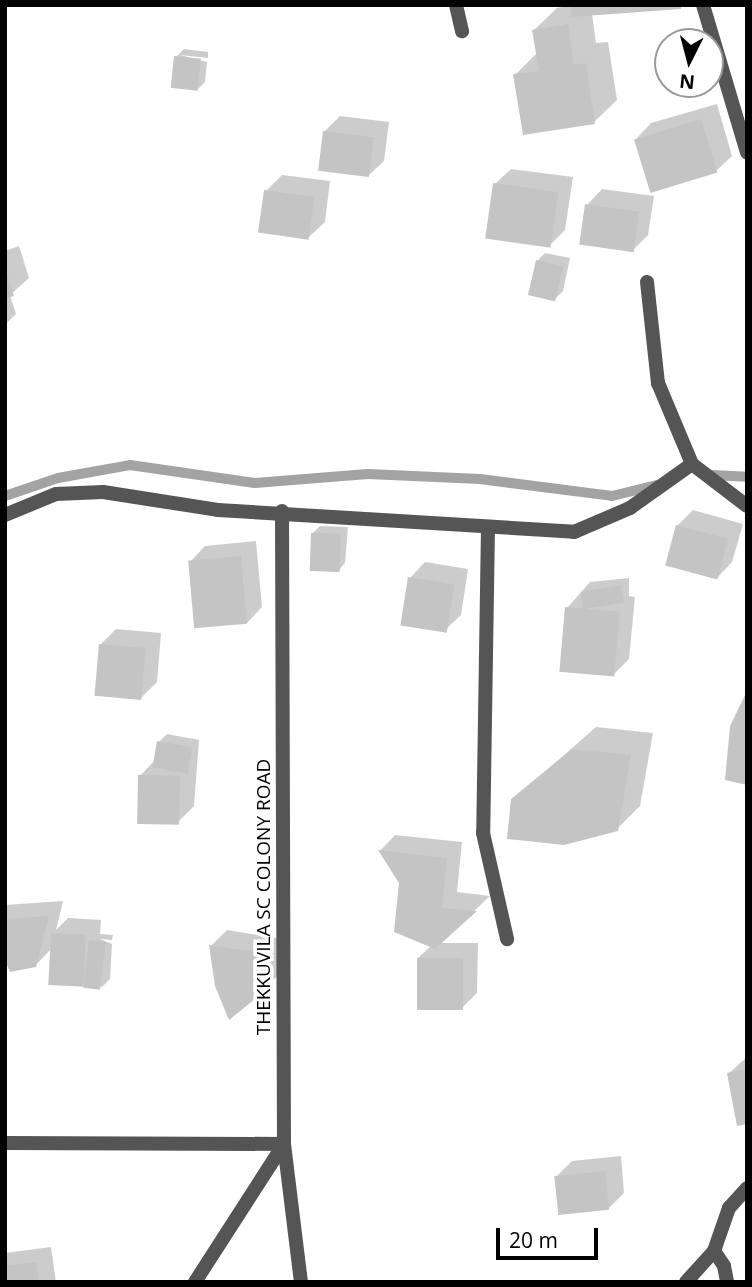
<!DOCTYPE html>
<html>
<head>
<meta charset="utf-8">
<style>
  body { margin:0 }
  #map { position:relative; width:752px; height:1287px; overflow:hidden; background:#fff; font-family:"Open Sans",sans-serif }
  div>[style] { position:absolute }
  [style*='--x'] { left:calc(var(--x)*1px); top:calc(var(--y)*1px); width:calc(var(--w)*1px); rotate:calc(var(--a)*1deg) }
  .shadow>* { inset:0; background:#0003 }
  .stream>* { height:10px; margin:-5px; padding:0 5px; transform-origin:5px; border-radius:5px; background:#a3a3a3 }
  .building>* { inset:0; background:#c4c4c4; transform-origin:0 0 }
  .street>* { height:14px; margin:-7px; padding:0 7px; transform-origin:7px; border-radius:7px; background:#555 }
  span { translate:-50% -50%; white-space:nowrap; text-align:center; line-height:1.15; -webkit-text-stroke:7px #fff; paint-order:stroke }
  .street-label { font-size:19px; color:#000 }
  .frame { position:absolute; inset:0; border:7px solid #000; pointer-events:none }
  .north { position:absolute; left:654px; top:28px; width:70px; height:70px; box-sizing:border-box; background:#fff; border:2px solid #999; border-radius:50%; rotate:186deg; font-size:19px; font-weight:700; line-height:28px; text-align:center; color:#000 }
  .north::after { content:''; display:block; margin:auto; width:24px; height:32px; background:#000; clip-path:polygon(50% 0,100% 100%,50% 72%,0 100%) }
  .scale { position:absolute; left:496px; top:1228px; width:102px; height:32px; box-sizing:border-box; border:4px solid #000; border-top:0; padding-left:9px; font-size:21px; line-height:24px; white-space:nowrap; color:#000; -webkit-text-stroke:5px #fff; paint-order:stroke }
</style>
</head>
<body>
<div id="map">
  <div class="shadow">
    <i style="clip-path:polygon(572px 5px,682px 5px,592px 14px,596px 43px,608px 42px,617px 100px,594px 122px,515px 75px,538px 52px,534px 30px,557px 8px)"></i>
    <i style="clip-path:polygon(184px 49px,208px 52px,208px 58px,180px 55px,207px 62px,205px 82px,197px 90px,176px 57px)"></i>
    <i style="clip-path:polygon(717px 104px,732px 156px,716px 171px,636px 139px,651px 123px)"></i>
    <i style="clip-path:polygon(340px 116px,389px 122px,384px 161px,368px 176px,324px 132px)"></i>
    <i style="clip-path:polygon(511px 169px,573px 177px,565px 230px,550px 245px,495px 184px)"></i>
    <i style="clip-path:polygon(282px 175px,330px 181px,325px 222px,309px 237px,266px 191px)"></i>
    <i style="clip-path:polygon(602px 189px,654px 196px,648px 235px,632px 251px,587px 205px)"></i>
    <i style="clip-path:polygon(19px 246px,29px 278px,10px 295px,16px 314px,5px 325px,5px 251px)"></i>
    <i style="clip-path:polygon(545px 253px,570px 258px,563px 291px,555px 299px,537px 261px)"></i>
    <i style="clip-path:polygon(693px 510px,743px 524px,732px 562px,717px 578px,677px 526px)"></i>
    <i style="clip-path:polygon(320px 526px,348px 527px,345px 563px,338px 571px,312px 534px)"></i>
    <i style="clip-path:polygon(256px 541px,262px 607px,247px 623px,190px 562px,205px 546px)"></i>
    <i style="clip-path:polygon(425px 562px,468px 569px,461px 615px,445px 630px,410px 578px)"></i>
    <i style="clip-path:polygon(629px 578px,629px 596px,635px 597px,629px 659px,613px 675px,567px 608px,590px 582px)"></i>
    <i style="clip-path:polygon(116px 629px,161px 633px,157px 682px,141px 698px,100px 645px)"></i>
    <i style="clip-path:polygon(596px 727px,653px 733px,640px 806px,617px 829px,513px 800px)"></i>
    <i style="clip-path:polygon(167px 734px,199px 740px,194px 806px,178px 822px,140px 776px,155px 760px,159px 742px)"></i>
    <i style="clip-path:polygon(395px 835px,462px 842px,457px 892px,490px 896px,440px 943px,478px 943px,477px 993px,461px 1009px,418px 958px,431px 946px,401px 882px,380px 851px)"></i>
    <i style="clip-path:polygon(63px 901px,56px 930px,68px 918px,101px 920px,100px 934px,113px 935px,112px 940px,100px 939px,112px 944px,110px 979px,102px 987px,88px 979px,82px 986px,51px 949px,35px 966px,5px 956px,5px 905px)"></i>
    <i style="clip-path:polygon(227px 930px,283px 939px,280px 974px,263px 990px,211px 946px)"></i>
    <i style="clip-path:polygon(747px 1057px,747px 1122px,729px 1073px)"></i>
    <i style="clip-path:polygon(621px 1156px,624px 1193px,608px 1209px,556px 1177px,572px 1161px)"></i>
    <i style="clip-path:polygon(51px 1247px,56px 1282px,5px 1282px,5px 1253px)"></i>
  </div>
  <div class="stream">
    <i style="--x:712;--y:475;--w:35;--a:3"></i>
    <i style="--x:5;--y:496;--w:56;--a:-18.8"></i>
    <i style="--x:58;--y:478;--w:73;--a:-10.2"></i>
    <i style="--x:130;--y:465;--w:126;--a:8.2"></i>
    <i style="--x:255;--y:483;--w:113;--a:-4.6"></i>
    <i style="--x:368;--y:474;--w:112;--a:2.6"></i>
    <i style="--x:480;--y:479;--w:133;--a:7.3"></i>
    <i style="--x:612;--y:496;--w:46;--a:-13.7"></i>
  </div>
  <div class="building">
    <i style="clip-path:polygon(570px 5px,681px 5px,681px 9px,571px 17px)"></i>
    <i style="clip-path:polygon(568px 24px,574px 65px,586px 63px,595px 124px,523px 135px,513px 74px,539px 71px,532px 30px)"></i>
    <i style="left:174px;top:56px;width:27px;height:32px;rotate:6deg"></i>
    <i style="left:701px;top:119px;width:56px;height:70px;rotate:73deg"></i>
    <i style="left:323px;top:131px;width:51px;height:40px;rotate:7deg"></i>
    <i style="left:493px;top:183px;width:66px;height:56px;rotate:8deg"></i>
    <i style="left:264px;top:190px;width:51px;height:43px;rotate:8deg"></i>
    <i style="left:585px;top:204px;width:55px;height:41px;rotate:8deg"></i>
    <i style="left:536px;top:260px;width:28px;height:36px;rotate:13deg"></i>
    <i style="clip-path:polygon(5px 269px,14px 296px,5px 299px)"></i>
    <i style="left:676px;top:525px;width:54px;height:42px;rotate:15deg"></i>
    <i style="left:311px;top:533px;width:30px;height:38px;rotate:2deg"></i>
    <i style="left:241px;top:556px;width:68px;height:53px;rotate:85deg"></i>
    <i style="left:408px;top:577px;width:47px;height:49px;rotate:9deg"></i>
    <i style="left:621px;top:585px;width:18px;height:41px;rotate:81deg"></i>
    <i style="left:565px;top:607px;width:55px;height:65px;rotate:5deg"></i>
    <i style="left:99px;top:644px;width:47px;height:52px;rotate:5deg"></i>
    <i style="clip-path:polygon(747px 691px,747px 785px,725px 780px,730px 726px)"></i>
    <i style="left:157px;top:741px;width:36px;height:27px;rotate:10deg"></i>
    <i style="clip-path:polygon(572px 749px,631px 755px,618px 831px,564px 845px,507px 839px,511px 799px)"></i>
    <i style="left:138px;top:775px;width:42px;height:49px;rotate:1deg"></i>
    <i style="clip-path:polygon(378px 850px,447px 858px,442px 908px,477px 911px,435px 949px,394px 932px,399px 883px)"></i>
    <i style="clip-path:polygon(49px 916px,36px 967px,10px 972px,5px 960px,5px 919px)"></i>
    <i style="left:51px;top:933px;width:35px;height:52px;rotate:3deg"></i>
    <i style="left:89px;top:940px;width:17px;height:48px;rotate:7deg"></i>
    <i style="clip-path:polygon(209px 945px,269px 954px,265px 991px,229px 1020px,215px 986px)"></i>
    <i style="left:417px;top:958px;width:46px;height:52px"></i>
    <i style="clip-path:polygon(747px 1069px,747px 1124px,737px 1126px,727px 1073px)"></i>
    <i style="left:605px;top:1171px;width:39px;height:51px;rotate:84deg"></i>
    <i style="clip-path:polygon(36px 1262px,39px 1282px,5px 1282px,5px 1266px)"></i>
  </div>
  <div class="street">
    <i style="--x:456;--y:5;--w:27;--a:77"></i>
    <i style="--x:703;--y:5;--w:154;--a:73.4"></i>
    <i style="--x:647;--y:282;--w:102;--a:83.8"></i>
    <i style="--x:658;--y:383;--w:88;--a:67.2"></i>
    <i style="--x:282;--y:511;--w:633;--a:89.82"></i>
    <i style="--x:284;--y:1144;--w:139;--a:83"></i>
    <i style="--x:5;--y:515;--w:55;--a:-22.4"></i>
    <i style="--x:56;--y:494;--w:47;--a:-2.4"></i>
    <i style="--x:103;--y:492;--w:116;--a:8.9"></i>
    <i style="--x:218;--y:510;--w:357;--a:3.5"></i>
    <i style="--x:574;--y:532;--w:61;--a:-23.2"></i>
    <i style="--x:630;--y:508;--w:76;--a:-35.4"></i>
    <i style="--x:692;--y:464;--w:69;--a:37.4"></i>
    <i style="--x:488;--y:527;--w:306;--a:90.9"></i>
    <i style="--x:483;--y:833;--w:109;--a:77.2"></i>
    <i style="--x:5;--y:1143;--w:279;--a:0.2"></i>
    <i style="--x:714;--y:1251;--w:18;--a:56"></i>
    <i style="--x:724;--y:1266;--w:16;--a:79"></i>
    <i style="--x:195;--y:1282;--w:164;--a:-57.2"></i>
    <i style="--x:686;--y:1282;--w:42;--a:-47.9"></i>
    <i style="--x:714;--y:1251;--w:46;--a:-70.8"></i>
    <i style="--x:729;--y:1208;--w:27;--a:-48"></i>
  </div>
  <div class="street-label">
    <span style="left:264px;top:897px;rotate:-90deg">THEKKUVILA SC COLONY ROAD</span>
  </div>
  <div class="frame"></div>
  <div class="north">N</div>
  <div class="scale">20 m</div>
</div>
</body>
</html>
